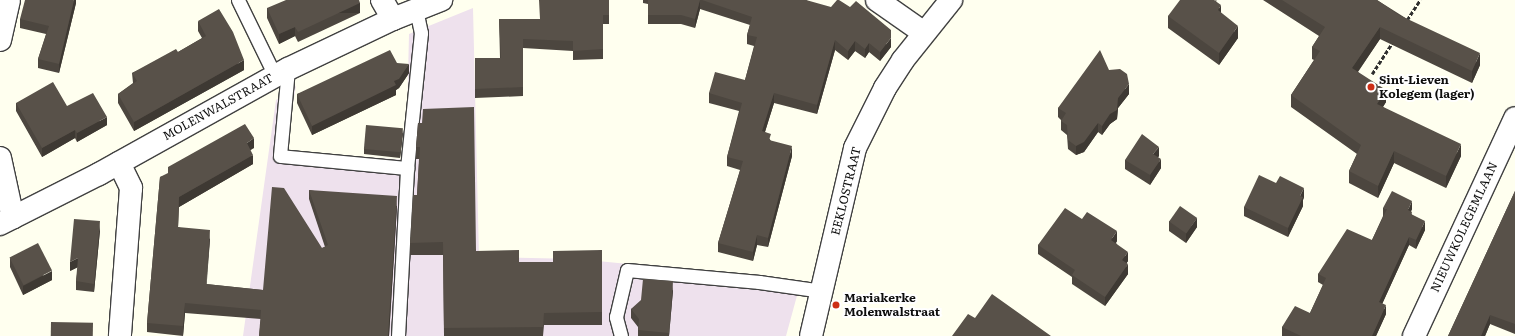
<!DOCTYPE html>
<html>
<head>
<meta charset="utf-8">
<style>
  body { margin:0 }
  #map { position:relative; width:1515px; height:336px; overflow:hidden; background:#ffffef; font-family:Literata,serif }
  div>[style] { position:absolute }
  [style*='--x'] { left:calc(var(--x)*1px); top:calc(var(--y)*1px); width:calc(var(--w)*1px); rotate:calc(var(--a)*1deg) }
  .industrial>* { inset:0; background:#eee1ed }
  .path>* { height:2.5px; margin-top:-1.25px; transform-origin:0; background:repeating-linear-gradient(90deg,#303030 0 4px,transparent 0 6px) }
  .roads { filter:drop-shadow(1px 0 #414141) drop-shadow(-1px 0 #414141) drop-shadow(0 1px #414141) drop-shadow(0 -1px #414141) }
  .service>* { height:13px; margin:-6.5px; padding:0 6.5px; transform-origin:6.5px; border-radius:6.5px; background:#fff }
  .minor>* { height:22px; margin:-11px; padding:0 11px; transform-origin:11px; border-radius:11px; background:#fff }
  .tertiary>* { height:22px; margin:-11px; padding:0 11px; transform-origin:11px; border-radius:11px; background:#fff }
  .wall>* { inset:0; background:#4c463f }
  .shaded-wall>* { inset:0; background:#3e3933; transform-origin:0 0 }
  .building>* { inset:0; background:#585149; transform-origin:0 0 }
  .dots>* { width:11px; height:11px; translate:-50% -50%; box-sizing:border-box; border:2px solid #fff; border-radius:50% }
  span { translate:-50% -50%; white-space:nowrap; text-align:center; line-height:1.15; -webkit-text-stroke:4px #fff; paint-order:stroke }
  .poi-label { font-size:12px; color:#0e0e0e; font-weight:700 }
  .left { translate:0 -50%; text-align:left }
  .street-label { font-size:12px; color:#0e0e0e }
</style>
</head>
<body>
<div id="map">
  <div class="industrial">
    <i style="clip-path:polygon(473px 8px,479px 257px,577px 259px,801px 281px,786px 336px,243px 336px,276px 100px,296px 86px,285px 151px,406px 160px,409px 34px)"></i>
  </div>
  <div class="path">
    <i style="--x:1407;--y:20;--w:24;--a:-57"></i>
    <i style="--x:1372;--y:74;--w:37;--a:-57"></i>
  </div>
  <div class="roads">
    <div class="service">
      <i style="--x:238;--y:0;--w:85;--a:64"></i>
      <i style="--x:288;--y:69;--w:87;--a:95.3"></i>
      <i style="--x:280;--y:156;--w:128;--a:5.4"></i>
      <i style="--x:407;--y:168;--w:136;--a:-84.1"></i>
      <i style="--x:421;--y:33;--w:24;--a:-102"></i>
      <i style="--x:398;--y:336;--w:168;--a:-86.9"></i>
      <i style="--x:621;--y:336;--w:20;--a:-105"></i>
      <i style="--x:616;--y:317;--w:48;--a:-76.8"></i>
      <i style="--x:627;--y:270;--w:133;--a:5.2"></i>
      <i style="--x:759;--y:282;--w:64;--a:8.1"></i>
    </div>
    <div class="minor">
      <i style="--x:382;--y:0;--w:22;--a:60"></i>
      <i style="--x:877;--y:0;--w:57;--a:35.1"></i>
      <i style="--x:0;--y:40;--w:41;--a:-77.3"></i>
      <i style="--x:0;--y:158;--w:61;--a:77.8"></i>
      <i style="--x:119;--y:163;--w:28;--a:64"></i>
      <i style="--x:131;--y:188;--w:148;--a:94.3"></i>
      <i style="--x:0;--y:224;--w:111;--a:-26.8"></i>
      <i style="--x:99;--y:174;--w:216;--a:-29.1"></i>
      <i style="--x:288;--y:69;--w:116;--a:-25.5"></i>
      <i style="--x:393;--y:19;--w:52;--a:-21.6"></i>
      <i style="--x:1414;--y:336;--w:240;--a:-65.1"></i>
    </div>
    <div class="tertiary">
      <i style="--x:811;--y:336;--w:193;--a:-76.8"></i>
      <i style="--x:855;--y:148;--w:67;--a:-63.4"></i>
      <i style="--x:885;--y:88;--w:33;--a:-57"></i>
      <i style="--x:903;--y:60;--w:77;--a:-51.3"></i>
    </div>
  </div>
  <div class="wall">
    <i style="clip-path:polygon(76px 0,76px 3px,59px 73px,38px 68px,38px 59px,46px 34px,20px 28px,20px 19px)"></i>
    <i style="clip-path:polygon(609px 0,609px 24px,603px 24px,603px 59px,573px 60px,573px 51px,523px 48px,523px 96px,475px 98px,475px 58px,500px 58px,499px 19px,540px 19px)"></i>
    <i style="clip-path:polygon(643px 0,806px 0,891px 47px,880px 61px,869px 52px,865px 58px,855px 51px,848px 60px,835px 50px,817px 114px,774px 103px,765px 132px,771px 141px,792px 156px,768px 247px,757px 245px,753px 261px,718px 252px,718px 243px,740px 170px,727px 166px,727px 157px,739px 111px,709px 103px,709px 93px,745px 80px,754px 46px,747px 44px,747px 35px,750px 25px,700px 9px,695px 28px,681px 24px,648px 24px,648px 4px,643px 3px)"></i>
    <i style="clip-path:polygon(1217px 0,1216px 1px,1221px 13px,1238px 38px,1219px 65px,1168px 28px,1168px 16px)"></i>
    <i style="clip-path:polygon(1263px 0,1377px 0,1480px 65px,1472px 83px,1380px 39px,1358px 72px,1386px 102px,1383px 107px,1461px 156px,1446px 188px,1394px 163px,1378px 198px,1349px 183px,1349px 171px,1357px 154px,1291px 107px,1291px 95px,1314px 60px,1312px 59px,1312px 47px,1319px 36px)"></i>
    <i style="clip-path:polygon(267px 8px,360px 13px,298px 42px,295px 36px,279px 44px,267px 18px)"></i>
    <i style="clip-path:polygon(198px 21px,244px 70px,134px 131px,118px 103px,118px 94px,133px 83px,132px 73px,178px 52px,202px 38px,198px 31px)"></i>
    <i style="clip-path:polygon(397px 63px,409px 73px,399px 88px,396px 90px,396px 95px,312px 135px,297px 103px,297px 94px)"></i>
    <i style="clip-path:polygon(1109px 70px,1129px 94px,1118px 108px,1117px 119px,1110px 124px,1102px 135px,1098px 132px,1084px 152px,1076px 155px,1068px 149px,1067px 135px,1061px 130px,1061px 120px,1058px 117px,1058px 108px)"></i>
    <i style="clip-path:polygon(16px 103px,67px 106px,107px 125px,77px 142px,75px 138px,42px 157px,16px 111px)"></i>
    <i style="clip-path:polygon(418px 123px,476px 251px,519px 262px,553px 262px,602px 250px,602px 325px,544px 325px,543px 336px,444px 336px,443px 255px,410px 255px,410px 243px,417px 195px,419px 159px,416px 159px,416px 147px)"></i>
    <i style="clip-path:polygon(403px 133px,400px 158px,364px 154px,364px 149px)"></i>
    <i style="clip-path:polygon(254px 148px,250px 150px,253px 164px,179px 207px,178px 227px,210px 239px,206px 284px,263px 290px,322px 248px,325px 247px,309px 199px,309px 190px,397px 206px,389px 336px,259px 336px,261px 319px,185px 313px,183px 336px,147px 332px,147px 323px,160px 177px)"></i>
    <i style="clip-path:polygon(1159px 156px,1158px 157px,1161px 168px,1150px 185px,1125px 169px,1125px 160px)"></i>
    <i style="clip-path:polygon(1515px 191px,1515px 334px,1490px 324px,1485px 336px,1448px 336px)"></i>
    <i style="clip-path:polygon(1304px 197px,1303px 200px,1303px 206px,1288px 237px,1244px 216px,1244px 207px)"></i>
    <i style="clip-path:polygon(1383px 208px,1412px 209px,1411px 211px,1412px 215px,1425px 230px,1416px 249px,1409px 245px,1382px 304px,1386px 314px,1376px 336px,1282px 336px,1282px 327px,1310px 313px,1323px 285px,1318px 282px,1318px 274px,1372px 240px,1383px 216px)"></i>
    <i style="clip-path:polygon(1082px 219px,1117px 241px,1116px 243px,1128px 261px,1126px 264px,1128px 274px,1105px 306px,1072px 284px,1072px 277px,1038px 254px,1038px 245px)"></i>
    <i style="clip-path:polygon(1169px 221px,1197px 227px,1186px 243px,1169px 231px)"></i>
    <i style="clip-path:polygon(100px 230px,94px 292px,76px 290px,76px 281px,78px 267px,70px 271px)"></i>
    <i style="clip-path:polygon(10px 258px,52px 280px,23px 295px,10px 267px)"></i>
    <i style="clip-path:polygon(673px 290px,669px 336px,638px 336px,638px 327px,631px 318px,631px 309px)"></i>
  </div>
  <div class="shaded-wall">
    <i style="clip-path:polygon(74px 0,76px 0,76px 3px,59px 73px,59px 64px)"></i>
    <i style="clip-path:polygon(700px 0,700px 9px,695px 28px,695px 19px)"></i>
    <i style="left:360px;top:3px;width:10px;height:68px;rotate:90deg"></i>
    <i style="clip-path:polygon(1221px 5px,1221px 17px,1218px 10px)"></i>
    <i style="clip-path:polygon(1238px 26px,1238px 38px,1219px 65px,1219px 53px)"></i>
    <i style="clip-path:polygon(295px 27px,295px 36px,279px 44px,279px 34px)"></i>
    <i style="clip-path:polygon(1380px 27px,1380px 39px,1352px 80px,1352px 68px)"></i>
    <i style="clip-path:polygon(891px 38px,891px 47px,880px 61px,880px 52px)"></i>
    <i style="clip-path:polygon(835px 40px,835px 50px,817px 114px,817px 105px)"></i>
    <i style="clip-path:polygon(855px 41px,855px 51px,848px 60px,848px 51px)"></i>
    <i style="clip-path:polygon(869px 43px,869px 52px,865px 58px,865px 49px)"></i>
    <i style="clip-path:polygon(1480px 53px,1480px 65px,1472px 83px,1472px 71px)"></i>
    <i style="clip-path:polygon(244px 60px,244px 70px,134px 131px,134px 122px)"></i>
    <i style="clip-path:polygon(409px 64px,409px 73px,399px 88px,396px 90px,396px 95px,312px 135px,312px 126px,394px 81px)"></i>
    <i style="clip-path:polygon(1129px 84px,1129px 94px,1118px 108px,1117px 119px,1110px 124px,1102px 135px,1102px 126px,1118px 98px)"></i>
    <i style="clip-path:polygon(1386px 90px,1386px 102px,1377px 116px,1377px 104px)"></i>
    <i style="clip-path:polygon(774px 93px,774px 103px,762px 141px,762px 131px)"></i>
    <i style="clip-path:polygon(107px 117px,107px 125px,77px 142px,77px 133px)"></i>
    <i style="clip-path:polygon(1098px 123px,1098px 132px,1084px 152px,1076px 155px,1076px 146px)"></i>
    <i style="clip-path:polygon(403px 128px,403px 133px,400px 158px,400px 152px)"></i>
    <i style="clip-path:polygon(75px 130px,75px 138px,42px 157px,42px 148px)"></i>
    <i style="clip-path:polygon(254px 138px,254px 148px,247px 152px,247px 143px)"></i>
    <i style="clip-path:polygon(1461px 144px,1461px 156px,1446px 188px,1446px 176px)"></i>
    <i style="clip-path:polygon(792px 146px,792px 156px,768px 247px,768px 238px)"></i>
    <i style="clip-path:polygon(1159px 147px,1159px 156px,1153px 164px,1153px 154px)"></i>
    <i style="clip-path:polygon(1394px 151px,1394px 163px,1378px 198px,1378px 186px)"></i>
    <i style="clip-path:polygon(253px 155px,253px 164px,179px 207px,178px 236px,179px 197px)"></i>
    <i style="clip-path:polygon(1161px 159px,1161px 168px,1150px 185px,1150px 175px)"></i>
    <i style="clip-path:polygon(1304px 188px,1304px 197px,1303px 200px,1303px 206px,1288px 237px,1288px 228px,1300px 196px)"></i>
    <i style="clip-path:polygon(397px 196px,397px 206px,389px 336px,388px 336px)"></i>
    <i style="clip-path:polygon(1412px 201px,1412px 209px,1408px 218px,1408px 210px)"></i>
    <i style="clip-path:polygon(1197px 218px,1197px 227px,1186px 243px,1186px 233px)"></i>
    <i style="clip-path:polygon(100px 221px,100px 230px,94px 292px,94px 284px)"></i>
    <i style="clip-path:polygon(1425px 221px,1425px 230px,1416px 249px,1416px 240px)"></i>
    <i style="clip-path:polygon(210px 230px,210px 239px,206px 293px,206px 284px)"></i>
    <i style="clip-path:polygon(1117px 231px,1117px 241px,1111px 249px,1111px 240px)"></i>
    <i style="clip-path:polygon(757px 235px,757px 245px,753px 261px,753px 252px)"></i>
    <i style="clip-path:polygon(1409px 237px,1409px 245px,1379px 311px,1379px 302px)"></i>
    <i style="clip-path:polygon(1128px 252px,1128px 261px,1122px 270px,1122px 260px)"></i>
    <i style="clip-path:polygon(78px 258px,78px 267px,70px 271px,70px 262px)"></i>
    <i style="clip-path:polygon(1128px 264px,1128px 274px,1105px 306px,1105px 297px)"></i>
    <i style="clip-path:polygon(52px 271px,52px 280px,23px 295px,23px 286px)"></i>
    <i style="clip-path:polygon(673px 281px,673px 290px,669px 336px,669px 333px)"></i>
    <i style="clip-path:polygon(185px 303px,185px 313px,183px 336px,183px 326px)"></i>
    <i style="clip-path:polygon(1386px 305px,1386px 314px,1376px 336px,1372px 336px)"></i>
    <i style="clip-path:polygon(1490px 315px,1490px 324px,1485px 336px,1481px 336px)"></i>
  </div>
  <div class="building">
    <i style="clip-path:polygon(25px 0,74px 0,59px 64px,38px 59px,49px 26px,20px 19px)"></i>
    <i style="clip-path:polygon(286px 0,359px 0,360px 3px,298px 32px,295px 27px,279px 34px,267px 8px)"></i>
    <i style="clip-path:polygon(539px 0,609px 0,609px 15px,603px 15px,603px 49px,573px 51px,573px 41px,523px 39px,523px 87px,475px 89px,475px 58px,501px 58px,499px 19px,540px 19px)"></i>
    <i style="clip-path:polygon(648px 0,700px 0,695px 19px,681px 15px,648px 15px)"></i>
    <i style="clip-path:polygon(702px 0,806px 0,831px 7px,837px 0,839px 0,850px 7px,856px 1px,891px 30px,891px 38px,880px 52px,869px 43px,865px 49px,855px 41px,848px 51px,835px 40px,817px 105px,774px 93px,762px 131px,771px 134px,769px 140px,792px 146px,768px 238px,757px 235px,753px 252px,718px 243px,743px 161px,727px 157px,742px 103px,709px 93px,715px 72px,745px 80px,757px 37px,747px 35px,752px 17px)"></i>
    <i style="clip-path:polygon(1180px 0,1214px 0,1221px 5px,1218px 10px,1238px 26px,1219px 53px,1168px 16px)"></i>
    <i style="clip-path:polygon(1282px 0,1377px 0,1399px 15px,1480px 53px,1472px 71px,1380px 27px,1352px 68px,1386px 90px,1377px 104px,1461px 144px,1446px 176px,1394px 151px,1378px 186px,1349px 171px,1361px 145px,1291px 95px,1320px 51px,1312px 47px,1325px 27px)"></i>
    <i style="clip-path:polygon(219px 9px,233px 32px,244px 60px,134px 122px,118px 94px,137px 81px,132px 73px,176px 49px,178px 52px,206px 36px,198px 21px)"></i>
    <i style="clip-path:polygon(390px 50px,397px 63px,409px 64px,399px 79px,394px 81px,396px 85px,312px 126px,297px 94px)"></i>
    <i style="clip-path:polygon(1100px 50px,1109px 70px,1120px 69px,1127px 74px,1129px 84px,1118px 98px,1117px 110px,1110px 114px,1102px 126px,1098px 123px,1084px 142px,1076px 146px,1068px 140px,1067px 125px,1061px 121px,1066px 113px,1058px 108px)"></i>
    <i style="clip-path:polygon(53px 82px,67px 106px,93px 93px,107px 117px,77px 133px,75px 130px,42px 148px,16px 103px)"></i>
    <i style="clip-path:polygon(474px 107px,476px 251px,519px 250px,519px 262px,553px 262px,553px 251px,602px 250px,602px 312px,544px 313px,543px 327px,444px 328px,443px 242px,410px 243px,413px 195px,417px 195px,420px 147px,416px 147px,418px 123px,422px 123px,423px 109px)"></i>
    <i style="clip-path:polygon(245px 124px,254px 138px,247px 143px,253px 155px,179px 197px,178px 227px,210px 230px,206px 284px,263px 290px,272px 187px,284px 188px,322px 248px,328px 245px,309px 190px,397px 196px,388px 336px,259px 336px,261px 310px,185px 303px,183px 326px,147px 323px,160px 177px,168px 173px,168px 167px)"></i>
    <i style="left:366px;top:125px;width:37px;height:24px;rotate:5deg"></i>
    <i style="clip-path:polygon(1142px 134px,1159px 147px,1153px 154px,1161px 159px,1150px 175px,1125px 160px)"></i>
    <i style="clip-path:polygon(1259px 175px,1276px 183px,1280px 176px,1304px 188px,1300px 196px,1303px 197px,1288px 228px,1244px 207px)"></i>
    <i style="clip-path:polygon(1392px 191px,1412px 201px,1408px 210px,1412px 212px,1411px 214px,1425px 221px,1416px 240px,1409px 237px,1379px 302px,1386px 305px,1372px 336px,1301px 336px,1282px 327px,1295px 306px,1310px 313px,1326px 278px,1318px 274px,1347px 229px,1372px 240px,1387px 209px,1383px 208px)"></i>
    <i style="clip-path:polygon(1515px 191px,1515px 324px,1490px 315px,1481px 336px,1448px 336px)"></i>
    <i style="left:1180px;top:206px;width:21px;height:19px;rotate:35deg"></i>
    <i style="clip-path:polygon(1065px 208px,1082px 219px,1087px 212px,1117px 231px,1111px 240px,1128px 252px,1122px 260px,1128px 264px,1105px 297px,1072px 275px,1075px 270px,1038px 245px)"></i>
    <i style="clip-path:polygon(74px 219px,100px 221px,94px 284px,76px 281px,78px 258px,70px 262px)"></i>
    <i style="left:38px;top:243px;width:31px;height:32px;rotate:63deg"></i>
    <i style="clip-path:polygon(643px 279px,673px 281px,669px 333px,638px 330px,639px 319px,631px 309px,641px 300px)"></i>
    <i style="clip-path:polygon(992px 294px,1051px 336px,952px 336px,968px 314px,975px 318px)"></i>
    <i style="left:51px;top:322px;width:42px;height:14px;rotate:1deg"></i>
  </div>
  <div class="dots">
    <i style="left:1371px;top:87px;background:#cd2f17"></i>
    <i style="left:836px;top:305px;background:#cd2f17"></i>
  </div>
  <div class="poi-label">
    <span class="left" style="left:1379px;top:87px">Sint-Lieven<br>Kolegem (lager)</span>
    <span class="left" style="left:844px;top:305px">Mariakerke<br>Molenwalstraat</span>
  </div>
  <div class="street-label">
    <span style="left:218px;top:107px;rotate:-29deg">MOLENWALSTRAAT</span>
    <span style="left:846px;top:191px;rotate:-76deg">EEKLOSTRAAT</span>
    <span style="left:1464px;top:227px;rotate:-65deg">NIEUWKOLEGEMLAAN</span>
  </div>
</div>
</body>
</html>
